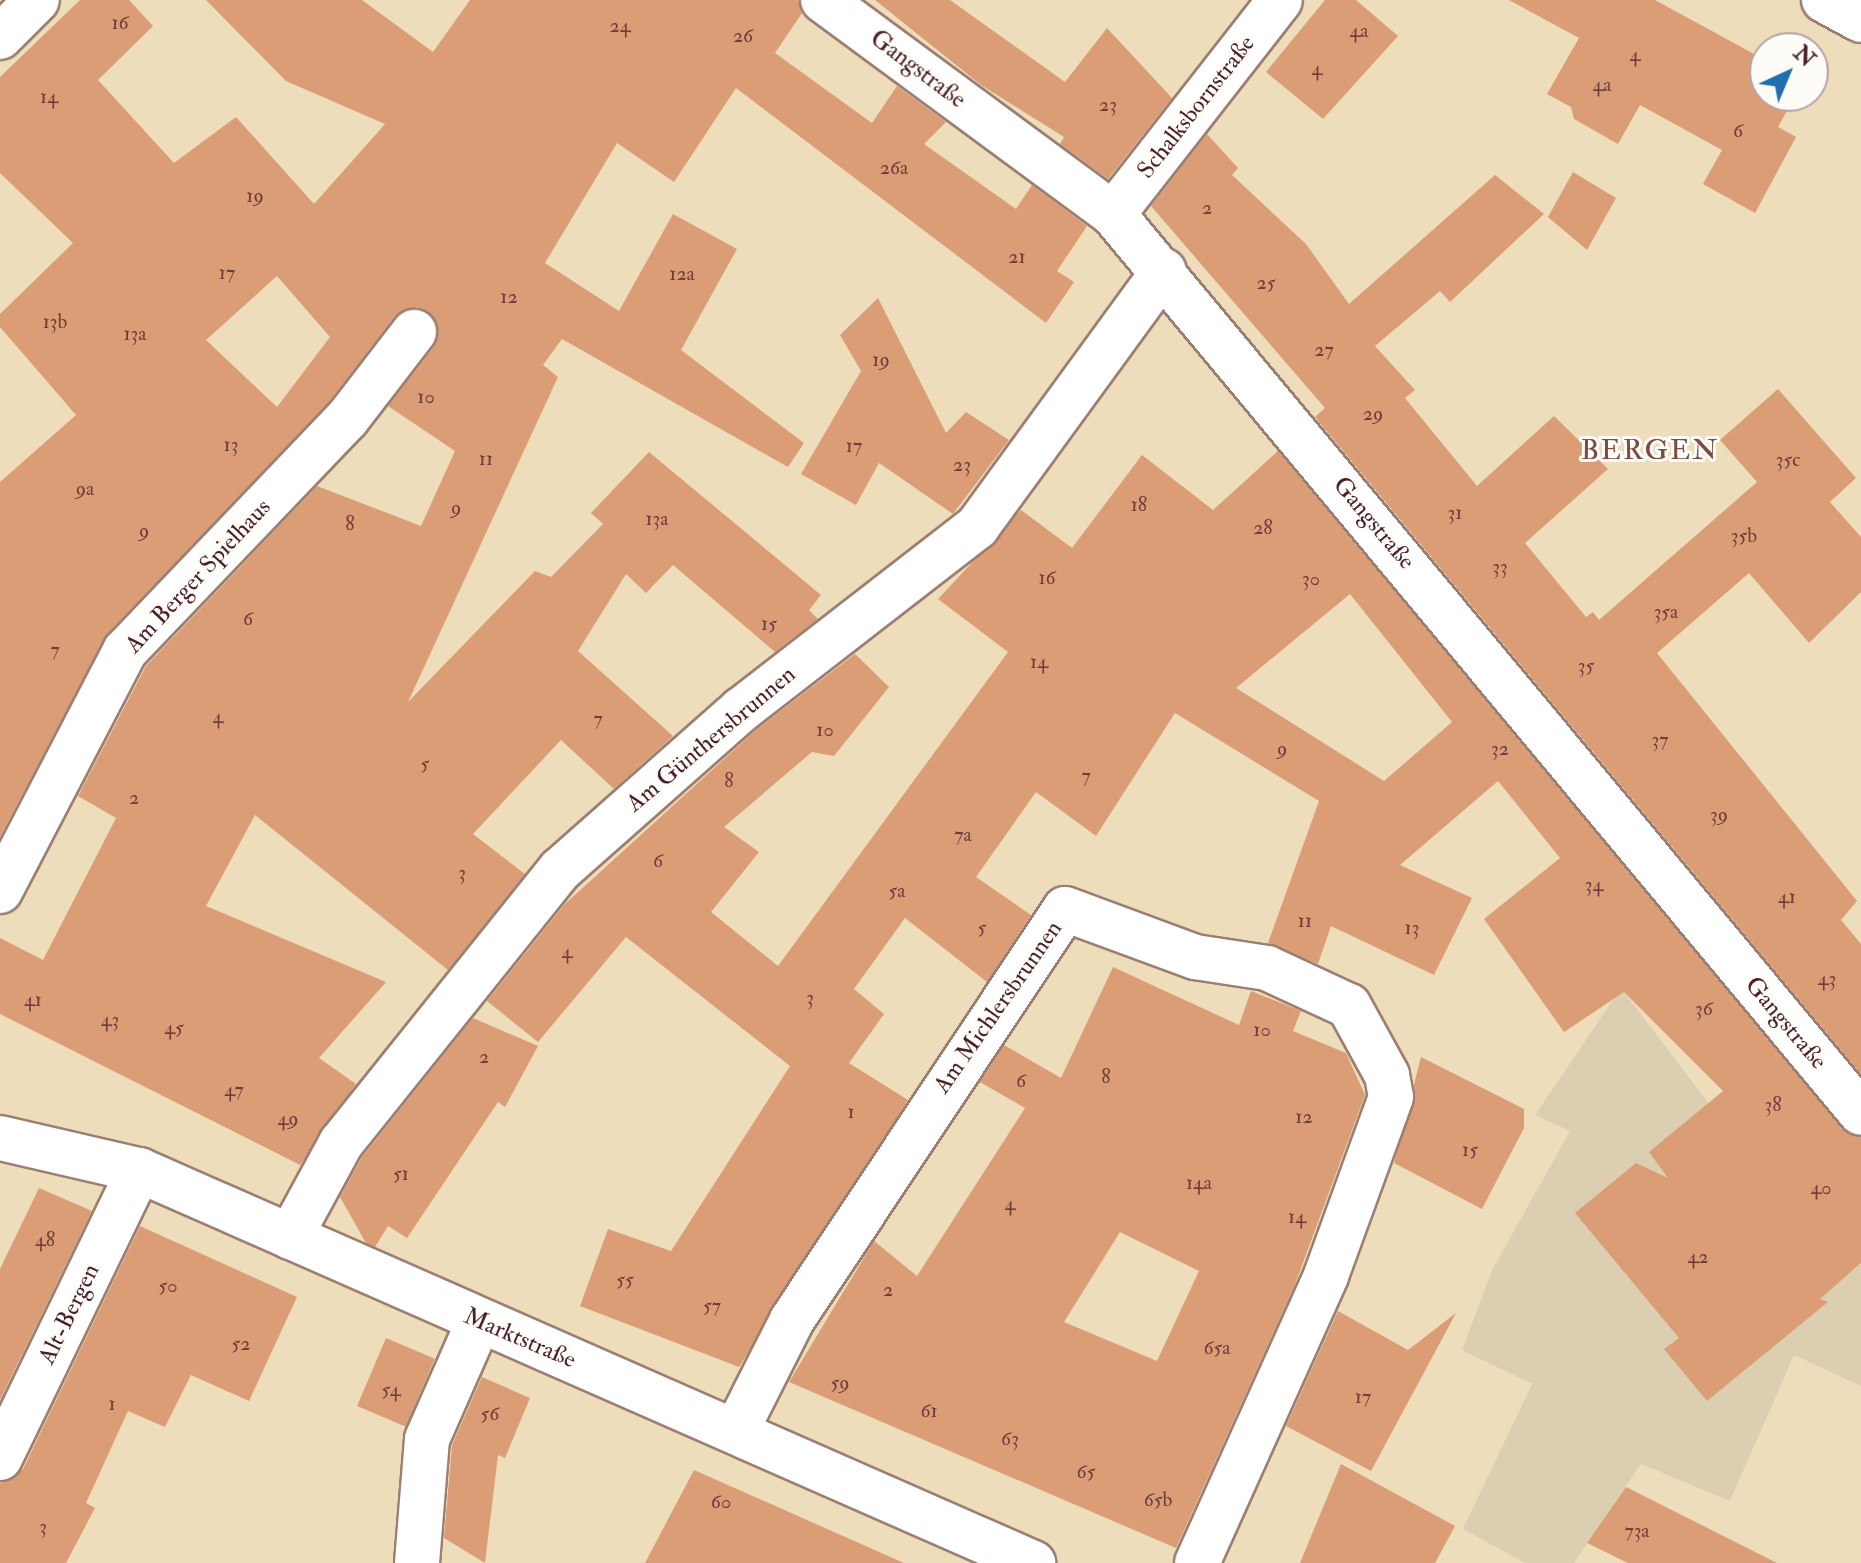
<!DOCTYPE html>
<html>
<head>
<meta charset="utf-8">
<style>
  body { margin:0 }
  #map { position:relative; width:1861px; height:1563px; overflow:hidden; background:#eeddba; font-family:"IM FELL Double Pica",serif }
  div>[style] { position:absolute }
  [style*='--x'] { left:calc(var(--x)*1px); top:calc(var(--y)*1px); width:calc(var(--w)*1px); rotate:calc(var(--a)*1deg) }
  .built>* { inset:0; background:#dccfb1 }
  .building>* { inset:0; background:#db9d75; transform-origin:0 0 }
  .roads { filter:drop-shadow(2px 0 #9c7e72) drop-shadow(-2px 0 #9c7e72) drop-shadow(0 2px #9c7e72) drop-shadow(0 -2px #9c7e72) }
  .minor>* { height:44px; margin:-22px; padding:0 22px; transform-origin:22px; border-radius:22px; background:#fff }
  span { translate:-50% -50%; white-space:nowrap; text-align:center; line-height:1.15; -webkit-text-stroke:6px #fdfcf7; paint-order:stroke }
  .number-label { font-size:20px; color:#6e3e3e }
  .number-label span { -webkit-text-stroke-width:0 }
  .street-label { font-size:24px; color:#4a1f2b }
  .quarter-label { font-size:28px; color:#7d4b45; letter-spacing:2px }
  .north { position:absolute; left:1749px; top:32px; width:80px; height:80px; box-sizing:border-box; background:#fdfcf7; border:2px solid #b5a4a5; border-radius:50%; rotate:44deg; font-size:22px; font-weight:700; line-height:32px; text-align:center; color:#4a1f2b }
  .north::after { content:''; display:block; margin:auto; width:28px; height:36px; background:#1f6fb2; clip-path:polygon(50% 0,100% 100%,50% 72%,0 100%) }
</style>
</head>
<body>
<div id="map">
  <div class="built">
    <i style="clip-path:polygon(1621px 988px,1842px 1279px,1861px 1264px,1861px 1386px,1794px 1355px,1730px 1501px,1641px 1464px,1574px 1563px,1525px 1563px,1463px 1529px,1532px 1384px,1462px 1350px,1492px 1270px,1570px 1131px,1535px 1115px)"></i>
  </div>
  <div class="building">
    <i style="clip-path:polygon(evenodd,80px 0,129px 0,153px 26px,98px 80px,174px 163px,236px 117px,314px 204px,385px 124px,286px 81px,206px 0,362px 0,433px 52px,470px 0,798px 0,802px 13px,775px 53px,872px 123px,897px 86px,946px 122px,924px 144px,1016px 209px,1032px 185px,1087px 226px,1057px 271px,1074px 282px,1046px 323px,736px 88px,674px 182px,617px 143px,545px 263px,619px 311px,673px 214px,737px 249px,681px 350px,804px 443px,788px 467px,562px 339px,543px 365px,558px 377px,408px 702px,535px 571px,551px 577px,603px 524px,591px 513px,649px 452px,821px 595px,809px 610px,818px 619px,775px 652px,673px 565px,646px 593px,626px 574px,578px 651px,673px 736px,614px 789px,561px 740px,473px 834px,525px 874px,448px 970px,255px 815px,206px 906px,386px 982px,319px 1058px,356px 1084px,300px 1165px,0 1014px,0 938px,43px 960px,116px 818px,78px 796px,146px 666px,317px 486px,421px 526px,455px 451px,388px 406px,434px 347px,437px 323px,418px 307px,395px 316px,328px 403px,107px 634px,0 837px,0 482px,76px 415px,0 327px,0 314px,73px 243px,0 173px,0 77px,80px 0,277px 276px,330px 337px,277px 407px,206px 340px,277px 276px)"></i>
    <i style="clip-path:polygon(875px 0,950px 0,1065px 82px,1107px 28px,1172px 98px,1108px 179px,1060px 144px,1064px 137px,981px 85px)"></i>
    <i style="clip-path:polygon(1325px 0,1356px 0,1398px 36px,1323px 119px,1266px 72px)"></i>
    <i style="clip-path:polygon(1509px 0,1655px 0,1765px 60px,1765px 96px,1795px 96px,1778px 127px,1796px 137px,1755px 213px,1703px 184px,1722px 150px,1640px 105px,1618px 144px,1574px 119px,1571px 107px,1547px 94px,1579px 38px)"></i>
    <i style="clip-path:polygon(1207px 134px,1238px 168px,1232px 175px,1306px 244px,1349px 304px,1495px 175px,1544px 214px,1450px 302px,1440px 291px,1375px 346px,1415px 390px,1405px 398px,1477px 486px,1554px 416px,1608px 469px,1525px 543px,1586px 617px,1593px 612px,1599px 620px,1757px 482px,1720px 440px,1778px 389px,1856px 478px,1830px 502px,1861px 537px,1861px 592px,1809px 643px,1749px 573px,1657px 653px,1857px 901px,1841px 920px,1861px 944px,1861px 1074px,1315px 417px,1325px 408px,1151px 206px)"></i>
    <i style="clip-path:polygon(1573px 172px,1616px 198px,1587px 250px,1548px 217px)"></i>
    <i style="clip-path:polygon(878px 298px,946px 433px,966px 412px,1009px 440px,953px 514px,879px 463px,856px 505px,801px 474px,861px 371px,840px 335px)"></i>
    <i style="clip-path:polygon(evenodd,1278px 451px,1842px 1129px,1861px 1137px,1861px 1263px,1820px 1299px,1828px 1302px,1707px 1401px,1664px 1349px,1679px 1338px,1575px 1213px,1636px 1163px,1668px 1178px,1649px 1152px,1723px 1091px,1624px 992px,1564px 1032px,1484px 919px,1560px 858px,1498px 781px,1400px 865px,1472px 898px,1434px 975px,1331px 926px,1318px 964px,1268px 943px,1319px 801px,1175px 713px,1096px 836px,1036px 792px,976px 877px,1031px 915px,987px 982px,905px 918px,854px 989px,884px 1014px,849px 1063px,908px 1100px,739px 1367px,580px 1306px,608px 1229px,671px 1251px,790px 1066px,626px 937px,538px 1042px,487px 1001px,565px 904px,757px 729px,855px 654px,889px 687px,834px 756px,812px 752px,724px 827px,759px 852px,711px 912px,778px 966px,1008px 652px,938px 599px,1021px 510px,1072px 548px,1142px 455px,1213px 510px,1278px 451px,1350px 594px,1452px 722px,1384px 781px,1236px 688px,1350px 594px)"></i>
    <i style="clip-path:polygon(evenodd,1113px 967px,1239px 1025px,1251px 991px,1301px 1011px,1293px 1031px,1346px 1053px,1365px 1095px,1294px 1287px,1176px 1548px,789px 1382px,874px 1241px,917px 1276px,1025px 1108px,980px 1082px,1004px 1045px,1061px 1078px,1113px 967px,1120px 1232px,1199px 1271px,1157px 1361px,1064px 1322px,1120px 1232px)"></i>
    <i style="clip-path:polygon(473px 1018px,538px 1046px,505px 1107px,498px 1102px,407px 1238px,388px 1226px,375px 1247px,366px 1243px,340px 1197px,362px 1157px)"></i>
    <i style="clip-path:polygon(1421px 1057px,1524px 1109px,1524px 1128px,1482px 1209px,1394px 1163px)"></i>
    <i style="clip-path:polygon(39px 1188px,92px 1211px,0 1400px,0 1269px)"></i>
    <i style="clip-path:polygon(140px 1226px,297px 1297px,249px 1401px,191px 1375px,165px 1427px,128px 1411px,86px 1503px,95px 1508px,66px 1563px,0 1563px,0 1483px,23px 1469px)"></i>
    <i style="clip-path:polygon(1338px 1311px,1408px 1350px,1456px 1313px,1371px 1471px,1286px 1426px)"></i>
    <i style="left:386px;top:1338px;width:53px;height:74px;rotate:23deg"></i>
    <i style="clip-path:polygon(482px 1377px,530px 1398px,505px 1458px,498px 1455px,485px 1563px,444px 1538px,452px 1445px)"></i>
    <i style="clip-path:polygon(1341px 1464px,1455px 1526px,1435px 1563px,1300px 1563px)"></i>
    <i style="clip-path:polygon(694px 1470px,904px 1563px,645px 1563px)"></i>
    <i style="clip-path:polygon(1626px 1487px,1777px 1563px,1628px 1563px,1587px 1543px)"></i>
  </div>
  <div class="roads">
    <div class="minor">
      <i style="--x:823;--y:0;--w:360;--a:36.4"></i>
      <i style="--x:1113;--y:214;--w:1169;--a:50.24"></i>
      <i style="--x:1824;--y:0;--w:42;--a:28.4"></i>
      <i style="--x:0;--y:37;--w:52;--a:-45"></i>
      <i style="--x:1113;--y:214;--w:271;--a:-52"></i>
      <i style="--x:0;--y:891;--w:271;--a:-62.5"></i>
      <i style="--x:125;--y:651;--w:321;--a:-46.3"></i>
      <i style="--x:347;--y:419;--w:110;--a:-52.4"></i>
      <i style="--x:0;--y:1138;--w:143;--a:13"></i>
      <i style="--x:139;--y:1170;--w:977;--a:23.73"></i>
      <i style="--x:290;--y:1237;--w:107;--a:-61.5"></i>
      <i style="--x:341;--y:1143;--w:350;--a:-51.3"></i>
      <i style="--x:560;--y:870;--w:242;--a:-41.5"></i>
      <i style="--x:741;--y:710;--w:299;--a:-37.8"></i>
      <i style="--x:977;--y:527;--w:317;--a:-53.9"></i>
      <i style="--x:737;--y:1429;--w:122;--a:-63.2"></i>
      <i style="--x:792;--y:1320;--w:493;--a:-56.4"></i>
      <i style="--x:1065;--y:909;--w:139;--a:20.3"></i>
      <i style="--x:1195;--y:957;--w:73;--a:8.7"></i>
      <i style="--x:1267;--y:968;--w:90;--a:24.9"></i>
      <i style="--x:1349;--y:1006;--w:79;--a:61.2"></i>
      <i style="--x:1387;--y:1075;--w:22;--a:80"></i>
      <i style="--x:1391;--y:1097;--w:190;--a:110"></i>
      <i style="--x:1326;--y:1276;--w:315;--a:114.2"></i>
      <i style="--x:0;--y:1458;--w:320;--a:-64.2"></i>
      <i style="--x:417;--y:1563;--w:124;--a:-85.4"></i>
      <i style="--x:427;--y:1439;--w:129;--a:-66.2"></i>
    </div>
  </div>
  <div class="number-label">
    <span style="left:120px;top:22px">16</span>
    <span style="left:620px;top:25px">24</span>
    <span style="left:1359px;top:30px">4a</span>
    <span style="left:743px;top:35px">26</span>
    <span style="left:1635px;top:54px">4</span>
    <span style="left:1317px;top:68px">4</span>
    <span style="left:1602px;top:84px">4a</span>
    <span style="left:49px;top:96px">14</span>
    <span style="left:1108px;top:104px">23</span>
    <span style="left:1738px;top:130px">6</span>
    <span style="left:894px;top:167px">26a</span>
    <span style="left:255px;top:195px">19</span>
    <span style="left:1207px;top:207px">2</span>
    <span style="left:1017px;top:256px">21</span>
    <span style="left:227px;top:272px">17</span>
    <span style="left:682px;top:273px">12a</span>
    <span style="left:1266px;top:282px">25</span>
    <span style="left:509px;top:296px">12</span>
    <span style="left:55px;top:321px">13b</span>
    <span style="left:135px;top:333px">13a</span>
    <span style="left:1324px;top:349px">27</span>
    <span style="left:881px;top:359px">19</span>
    <span style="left:426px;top:396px">10</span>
    <span style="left:1373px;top:413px">29</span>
    <span style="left:231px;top:444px">13</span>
    <span style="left:854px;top:445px">17</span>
    <span style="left:486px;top:458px">11</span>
    <span style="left:1788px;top:459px">35c</span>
    <span style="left:962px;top:464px">23</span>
    <span style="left:85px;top:488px">9a</span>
    <span style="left:1139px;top:504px">18</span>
    <span style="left:456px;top:507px">9</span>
    <span style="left:1455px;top:512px">31</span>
    <span style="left:657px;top:518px">13a</span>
    <span style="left:350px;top:523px">8</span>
    <span style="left:1263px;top:527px">28</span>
    <span style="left:144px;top:530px">9</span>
    <span style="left:1744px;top:535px">35b</span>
    <span style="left:1500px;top:566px">33</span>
    <span style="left:1047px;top:577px">16</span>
    <span style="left:1311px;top:578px">30</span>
    <span style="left:1666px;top:611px">35a</span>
    <span style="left:248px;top:618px">6</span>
    <span style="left:769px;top:623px">15</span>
    <span style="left:55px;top:649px">7</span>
    <span style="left:1039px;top:661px">14</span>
    <span style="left:1586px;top:665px">35</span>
    <span style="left:218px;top:716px">4</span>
    <span style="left:598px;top:718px">7</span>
    <span style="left:825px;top:729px">10</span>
    <span style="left:1660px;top:739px">37</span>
    <span style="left:1282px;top:748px">9</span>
    <span style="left:1500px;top:748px">32</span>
    <span style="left:425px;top:763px">5</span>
    <span style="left:1086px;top:775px">7</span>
    <span style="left:729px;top:780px">8</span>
    <span style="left:134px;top:797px">2</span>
    <span style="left:1719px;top:814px">39</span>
    <span style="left:963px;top:834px">7a</span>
    <span style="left:658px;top:860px">6</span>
    <span style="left:462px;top:872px">3</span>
    <span style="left:1594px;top:884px">34</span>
    <span style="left:897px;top:890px">5a</span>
    <span style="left:1787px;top:896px">41</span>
    <span style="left:1305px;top:920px">11</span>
    <span style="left:982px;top:927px">5</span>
    <span style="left:1412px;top:927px">13</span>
    <span style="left:567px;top:951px">4</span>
    <span style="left:1827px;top:978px">43</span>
    <span style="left:810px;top:997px">3</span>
    <span style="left:33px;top:999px">41</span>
    <span style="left:1704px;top:1008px">36</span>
    <span style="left:110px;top:1019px">43</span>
    <span style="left:174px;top:1027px">45</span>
    <span style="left:1262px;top:1029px">10</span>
    <span style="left:484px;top:1056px">2</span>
    <span style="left:1106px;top:1076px">8</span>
    <span style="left:1021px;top:1080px">6</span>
    <span style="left:234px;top:1089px">47</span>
    <span style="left:1773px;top:1104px">38</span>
    <span style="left:851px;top:1111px">1</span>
    <span style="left:1304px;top:1116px">12</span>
    <span style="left:288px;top:1118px">49</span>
    <span style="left:1470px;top:1149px">15</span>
    <span style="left:401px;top:1173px">51</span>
    <span style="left:1199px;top:1182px">14a</span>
    <span style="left:1821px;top:1187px">40</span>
    <span style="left:1010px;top:1203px">4</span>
    <span style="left:1297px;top:1216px">14</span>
    <span style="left:45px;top:1239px">48</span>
    <span style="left:1698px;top:1256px">42</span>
    <span style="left:625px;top:1279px">55</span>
    <span style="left:168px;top:1285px">50</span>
    <span style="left:888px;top:1289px">2</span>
    <span style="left:712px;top:1305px">57</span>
    <span style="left:241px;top:1343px">52</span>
    <span style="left:1217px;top:1347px">65a</span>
    <span style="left:840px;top:1382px">59</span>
    <span style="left:391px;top:1389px">54</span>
    <span style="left:1363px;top:1396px">17</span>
    <span style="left:112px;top:1403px">1</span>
    <span style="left:929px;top:1410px">61</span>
    <span style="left:490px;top:1413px">56</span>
    <span style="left:1010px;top:1438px">63</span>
    <span style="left:1086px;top:1471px">65</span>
    <span style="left:1158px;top:1499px">65b</span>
    <span style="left:721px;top:1501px">60</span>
    <span style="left:43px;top:1526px">3</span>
    <span style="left:1637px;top:1530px">73a</span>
  </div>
  <div class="street-label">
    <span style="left:918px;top:69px;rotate:37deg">Gangstraße</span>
    <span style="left:1196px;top:107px;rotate:-52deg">Schalksbornstraße</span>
    <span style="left:1374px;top:523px;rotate:50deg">Gangstraße</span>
    <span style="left:198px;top:576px;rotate:-47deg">Am Berger Spielhaus</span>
    <span style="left:711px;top:739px;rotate:-40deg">Am Günthersbrunnen</span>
    <span style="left:998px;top:1007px;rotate:-55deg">Am Michlersbrunnen</span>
    <span style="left:1786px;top:1023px;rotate:50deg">Gangstraße</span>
    <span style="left:69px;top:1314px;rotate:-64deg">Alt-Bergen</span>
    <span style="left:520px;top:1338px;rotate:23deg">Marktstraße</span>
  </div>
  <div class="quarter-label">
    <span style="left:1650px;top:451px">BERGEN</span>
  </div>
  <div class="north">N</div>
</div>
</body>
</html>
